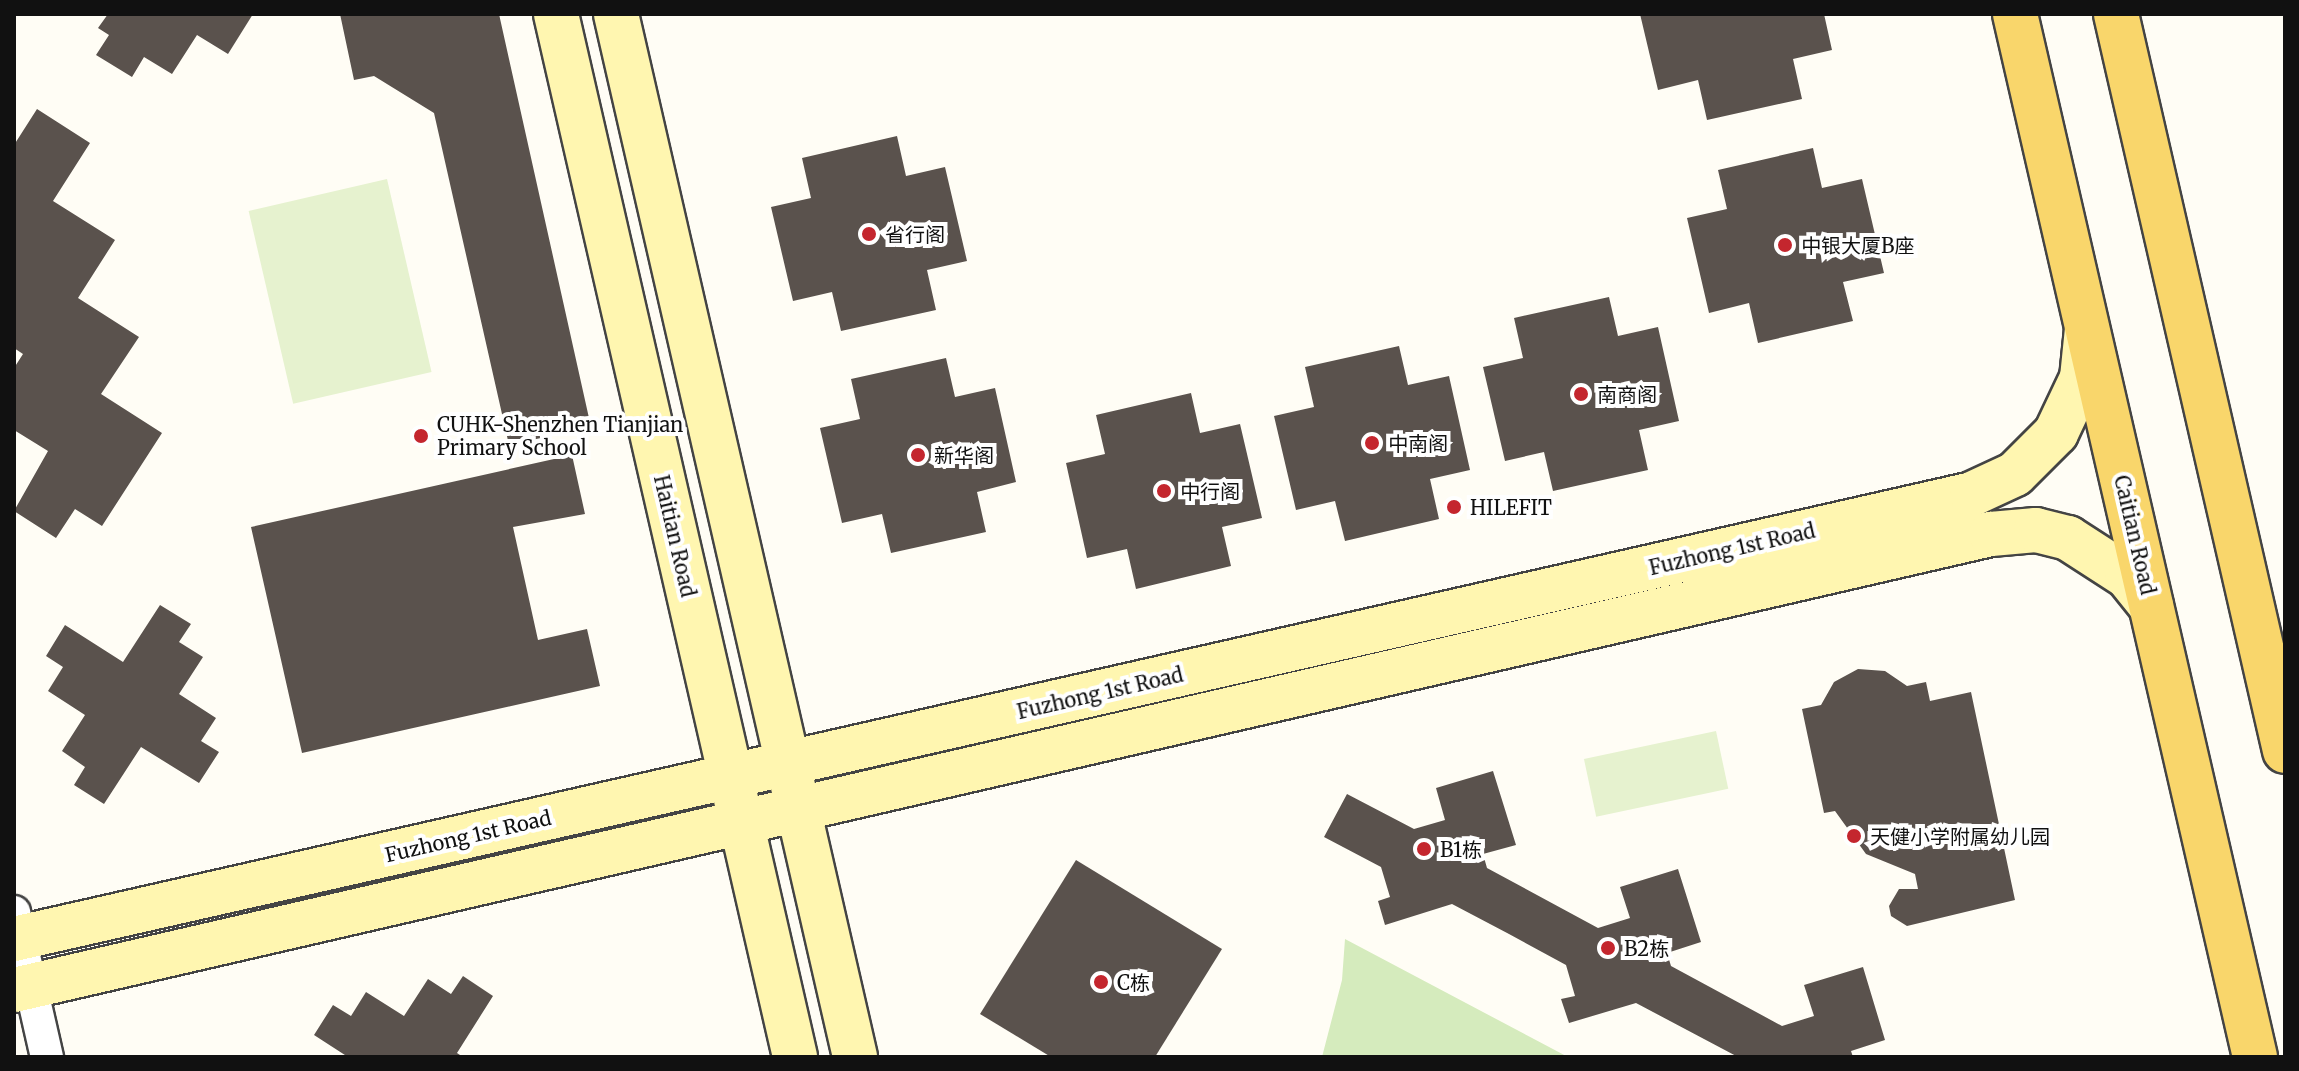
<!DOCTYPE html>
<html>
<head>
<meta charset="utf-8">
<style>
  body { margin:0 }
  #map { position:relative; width:2299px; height:1071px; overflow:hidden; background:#fffdf5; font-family:Merriweather,"Noto Sans SC",serif }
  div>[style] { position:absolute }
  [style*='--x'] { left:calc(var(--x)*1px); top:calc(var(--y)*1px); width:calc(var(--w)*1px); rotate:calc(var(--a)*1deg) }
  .green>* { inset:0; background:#d5ebbd }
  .pitch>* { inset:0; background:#e6f2cf; transform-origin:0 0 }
  .building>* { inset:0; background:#5a524d }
  .roads { filter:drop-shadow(2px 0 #444) drop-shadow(-2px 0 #444) drop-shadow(0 2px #444) drop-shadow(0 -2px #444) }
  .street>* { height:32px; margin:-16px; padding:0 16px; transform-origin:16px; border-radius:16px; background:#fff }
  .secondary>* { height:44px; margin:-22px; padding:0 22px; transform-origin:22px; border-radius:22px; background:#fff6b0 }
  .primary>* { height:44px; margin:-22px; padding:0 22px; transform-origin:22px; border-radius:22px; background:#f9d66b }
  .dots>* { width:22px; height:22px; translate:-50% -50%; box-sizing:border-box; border:4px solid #fff; border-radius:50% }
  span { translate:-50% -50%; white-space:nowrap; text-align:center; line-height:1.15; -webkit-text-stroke:8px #fff; paint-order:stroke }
  .poi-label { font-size:20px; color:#111 }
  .left { translate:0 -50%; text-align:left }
  .street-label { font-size:20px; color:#111 }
  .frame { position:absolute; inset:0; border:16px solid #111; pointer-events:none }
</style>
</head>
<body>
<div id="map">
  <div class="green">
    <i style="clip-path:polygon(1345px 939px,1568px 1057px,1322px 1057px,1342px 980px)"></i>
  </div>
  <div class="pitch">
    <i style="left:387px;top:179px;width:198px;height:142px;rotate:77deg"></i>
    <i style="left:1716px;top:731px;width:59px;height:135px;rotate:78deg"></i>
  </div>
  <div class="building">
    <i style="clip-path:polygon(108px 14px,253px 14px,228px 54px,197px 35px,172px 74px,144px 57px,132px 77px,96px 55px,109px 35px,98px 28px)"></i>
    <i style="clip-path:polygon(340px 14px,499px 14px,591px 427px,509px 445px,434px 113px,374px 76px,354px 80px)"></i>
    <i style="clip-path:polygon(1640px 14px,1824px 14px,1832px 50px,1793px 59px,1802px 99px,1707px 120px,1698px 80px,1658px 90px)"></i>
    <i style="clip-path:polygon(37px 109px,90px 143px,53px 201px,115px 240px,78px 298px,139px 337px,101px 394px,162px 433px,102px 526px,75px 509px,56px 538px,14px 511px,48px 451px,14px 430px,14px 368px,23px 354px,14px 348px,14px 145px)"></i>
    <i style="clip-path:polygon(897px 136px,906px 176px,945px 167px,967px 261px,927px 270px,936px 310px,841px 331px,832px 292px,793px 301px,771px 207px,811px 198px,802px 158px)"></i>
    <i style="clip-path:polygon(1813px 148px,1822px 188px,1862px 179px,1884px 273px,1843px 282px,1853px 321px,1758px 343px,1749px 303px,1709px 313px,1687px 218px,1727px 209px,1718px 170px)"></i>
    <i style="clip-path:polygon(1609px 297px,1618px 336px,1658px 327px,1679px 421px,1639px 430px,1648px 470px,1553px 491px,1544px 452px,1505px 461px,1483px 367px,1523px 358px,1514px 318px)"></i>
    <i style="clip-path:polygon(1399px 346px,1408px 385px,1449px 376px,1470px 470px,1430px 479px,1439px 519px,1345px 541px,1335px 501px,1296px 510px,1274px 416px,1314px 407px,1305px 367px)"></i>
    <i style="clip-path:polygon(946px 358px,955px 397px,995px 388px,1016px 482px,977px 492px,986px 532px,891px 553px,882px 514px,842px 523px,820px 428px,860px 419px,851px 379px)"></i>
    <i style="clip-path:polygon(1191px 393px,1200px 433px,1240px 424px,1262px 518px,1222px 527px,1231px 566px,1136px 589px,1127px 549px,1087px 558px,1066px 463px,1105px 454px,1096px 415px)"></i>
    <i style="clip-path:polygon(572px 455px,585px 514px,513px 527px,538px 640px,587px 629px,600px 686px,302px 753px,251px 527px)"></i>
    <i style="clip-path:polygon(160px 605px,191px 624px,179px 642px,203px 657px,179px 694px,216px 718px,201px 741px,219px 752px,199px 783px,141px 747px,104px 804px,74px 785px,85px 767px,62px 751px,85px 715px,48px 691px,63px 667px,46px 656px,65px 625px,123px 662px)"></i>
    <i style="clip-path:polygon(1858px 669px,1885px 671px,1907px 686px,1926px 682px,1930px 701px,1971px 692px,2015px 900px,1907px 926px,1891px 916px,1889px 906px,1899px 889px,1918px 889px,1915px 874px,1866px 854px,1835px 811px,1824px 813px,1802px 709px,1821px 705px,1834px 682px)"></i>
    <i style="clip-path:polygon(1493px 771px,1516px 845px,1483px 854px,1487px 868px,1598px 928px,1630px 918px,1620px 887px,1678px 869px,1701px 942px,1667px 953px,1671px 966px,1782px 1026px,1814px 1016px,1804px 985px,1863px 967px,1885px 1040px,1851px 1051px,1853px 1057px,1738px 1057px,1636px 1003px,1569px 1023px,1561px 999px,1575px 996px,1566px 965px,1509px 934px,1452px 904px,1385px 925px,1378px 901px,1390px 897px,1381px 867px,1324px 837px,1347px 794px,1414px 829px,1445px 820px,1436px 788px)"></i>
    <i style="clip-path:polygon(1076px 860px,1222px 949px,1155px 1057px,1051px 1057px,980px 1014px)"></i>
    <i style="clip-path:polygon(463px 976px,493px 996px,457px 1053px,463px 1057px,348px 1057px,314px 1035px,333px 1005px,351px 1016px,366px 992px,404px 1016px,428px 979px,451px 994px)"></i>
  </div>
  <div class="roads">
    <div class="street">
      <i style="--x:14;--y:912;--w:149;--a:77.2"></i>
    </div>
    <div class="secondary">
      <i style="--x:556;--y:14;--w:1070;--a:77.09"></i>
      <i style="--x:616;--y:14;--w:1070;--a:77.09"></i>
      <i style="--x:14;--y:939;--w:2008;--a:-12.8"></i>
      <i style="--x:1972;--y:494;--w:47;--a:-24.9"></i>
      <i style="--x:2015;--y:474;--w:58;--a:-45"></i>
      <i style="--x:2056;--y:433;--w:61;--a:-64.7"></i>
      <i style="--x:2082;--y:378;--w:49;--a:-84.2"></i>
      <i style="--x:14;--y:990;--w:2029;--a:-12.99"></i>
      <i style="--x:1991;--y:534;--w:45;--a:-5.1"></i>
      <i style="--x:2036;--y:530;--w:33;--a:14"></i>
      <i style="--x:2068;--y:538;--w:70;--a:32.8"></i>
      <i style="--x:2127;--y:576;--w:38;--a:51"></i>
    </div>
    <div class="primary">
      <i style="--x:2015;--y:14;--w:1070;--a:77.04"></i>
      <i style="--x:2116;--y:14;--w:756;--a:77.08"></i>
    </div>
  </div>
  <div class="dots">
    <i style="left:869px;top:234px;background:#c4262e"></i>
    <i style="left:1785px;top:245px;background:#c4262e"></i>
    <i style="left:1581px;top:394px;background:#c4262e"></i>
    <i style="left:421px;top:436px;background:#c4262e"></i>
    <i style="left:1372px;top:443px;background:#c4262e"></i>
    <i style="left:918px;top:455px;background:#c4262e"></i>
    <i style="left:1164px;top:491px;background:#c4262e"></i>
    <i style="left:1454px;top:507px;background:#c4262e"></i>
    <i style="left:1854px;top:836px;background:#c4262e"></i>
    <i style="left:1424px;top:849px;background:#c4262e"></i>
    <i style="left:1608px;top:948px;background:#c4262e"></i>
    <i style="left:1101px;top:982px;background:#c4262e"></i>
  </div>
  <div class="poi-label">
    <span class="left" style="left:885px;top:234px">省行阁</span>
    <span class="left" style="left:1801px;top:245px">中银大厦B座</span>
    <span class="left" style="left:1597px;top:394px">南商阁</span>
    <span class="left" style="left:437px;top:436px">CUHK-Shenzhen Tianjian<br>Primary School</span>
    <span class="left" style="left:1388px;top:443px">中南阁</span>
    <span class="left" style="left:934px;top:455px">新华阁</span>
    <span class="left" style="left:1180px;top:491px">中行阁</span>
    <span class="left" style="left:1470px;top:507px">HILEFIT</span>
    <span class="left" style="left:1870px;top:836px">天健小学附属幼儿园</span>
    <span class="left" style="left:1440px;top:849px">B1栋</span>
    <span class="left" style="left:1624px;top:948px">B2栋</span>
    <span class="left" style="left:1117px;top:982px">C栋</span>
  </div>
  <div class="street-label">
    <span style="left:2135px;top:535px;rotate:77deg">Caitian Road</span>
    <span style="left:675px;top:536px;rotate:77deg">Haitian Road</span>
    <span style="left:1732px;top:549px;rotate:-13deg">Fuzhong 1st Road</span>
    <span style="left:1100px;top:693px;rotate:-13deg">Fuzhong 1st Road</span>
    <span style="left:468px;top:836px;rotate:-13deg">Fuzhong 1st Road</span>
  </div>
  <div class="frame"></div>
</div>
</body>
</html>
